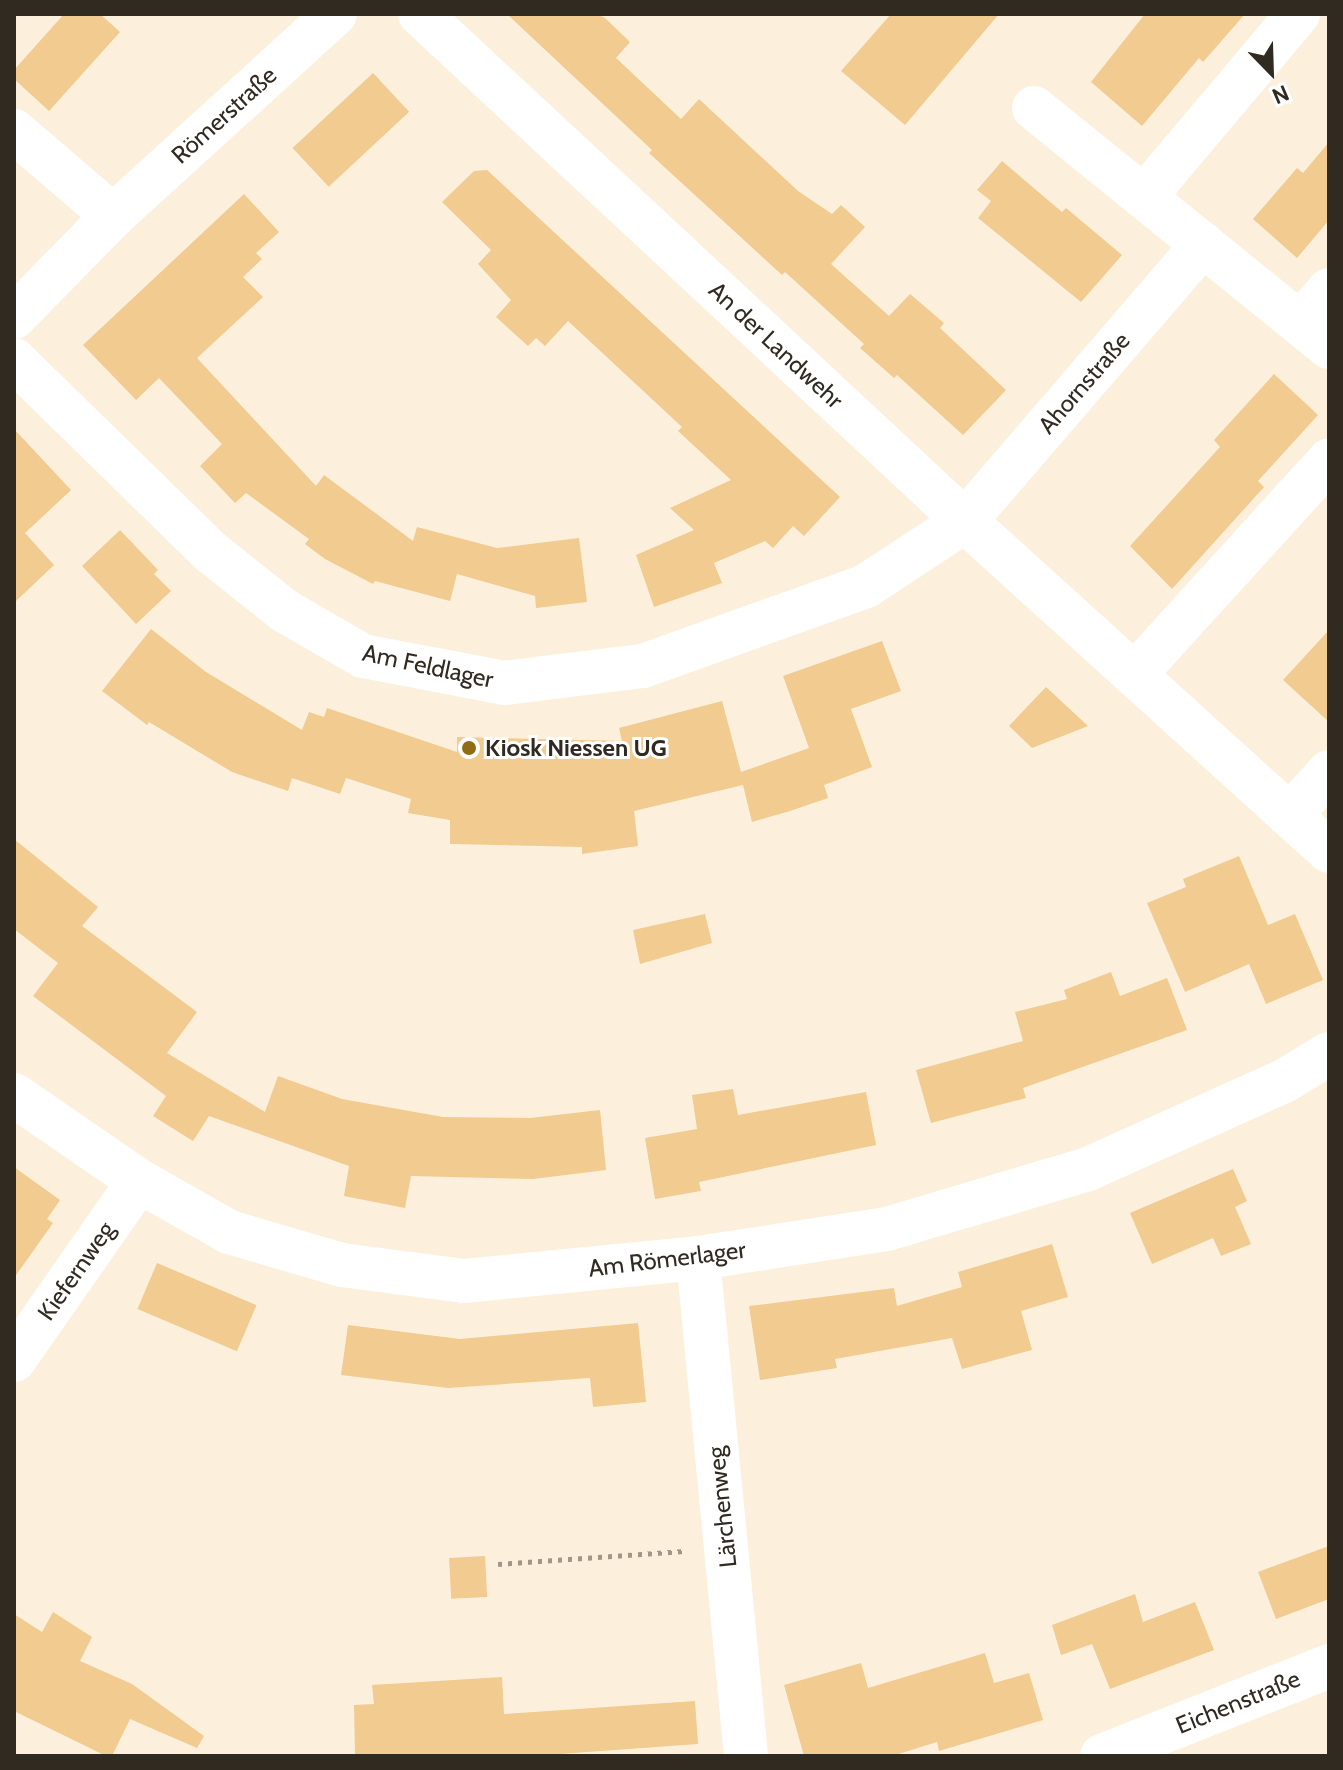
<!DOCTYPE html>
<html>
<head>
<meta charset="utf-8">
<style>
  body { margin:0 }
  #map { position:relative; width:1343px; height:1770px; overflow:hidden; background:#fcf0dd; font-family:Cabin,sans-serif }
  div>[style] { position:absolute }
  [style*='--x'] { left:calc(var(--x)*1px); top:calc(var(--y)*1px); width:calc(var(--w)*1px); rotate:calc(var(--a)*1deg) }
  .building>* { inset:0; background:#f1cb8f; transform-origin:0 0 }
  .path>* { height:5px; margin-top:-2.5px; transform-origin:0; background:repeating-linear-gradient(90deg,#a19789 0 4px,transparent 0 10px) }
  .minor>* { height:44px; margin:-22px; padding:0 22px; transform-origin:22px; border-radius:22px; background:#fff }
  .dots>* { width:22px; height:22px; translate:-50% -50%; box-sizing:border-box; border:4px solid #fff; border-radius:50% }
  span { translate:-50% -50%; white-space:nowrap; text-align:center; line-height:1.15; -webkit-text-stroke:6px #fff; paint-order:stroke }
  .street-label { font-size:24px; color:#302a21 }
  .poi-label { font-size:24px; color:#302a21; font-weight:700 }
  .left { translate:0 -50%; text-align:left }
  .frame { position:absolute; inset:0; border:16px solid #302a21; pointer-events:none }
  .north { position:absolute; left:1231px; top:32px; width:80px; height:80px; -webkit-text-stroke:6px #fff; paint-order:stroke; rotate:157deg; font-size:22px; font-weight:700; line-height:32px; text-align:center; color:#302a21 }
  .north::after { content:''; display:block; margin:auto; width:28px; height:36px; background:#302a21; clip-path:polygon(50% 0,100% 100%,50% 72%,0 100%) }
</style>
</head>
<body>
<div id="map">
  <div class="building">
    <i style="clip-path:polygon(64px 14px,100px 14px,120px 32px,49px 111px,14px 79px,14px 70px)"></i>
    <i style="clip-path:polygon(507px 14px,596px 14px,605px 18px,630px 42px,616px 58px,681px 119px,699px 99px,798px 191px,832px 214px,841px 205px,865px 227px,831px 264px,889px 316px,910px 294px,944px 323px,940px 328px,1006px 390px,963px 435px,897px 375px,894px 378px,860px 348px,864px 344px,785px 272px,782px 275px,649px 153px,652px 150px)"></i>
    <i style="clip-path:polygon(891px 14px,999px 14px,905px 125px,841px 71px)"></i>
    <i style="clip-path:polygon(1145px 14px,1245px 14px,1203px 62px,1199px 58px,1142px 126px,1091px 82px)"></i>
    <i style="left:373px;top:73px;width:53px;height:110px;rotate:47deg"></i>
    <i style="clip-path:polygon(1329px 142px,1329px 220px,1297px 258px,1253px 219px,1297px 168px,1303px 173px)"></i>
    <i style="clip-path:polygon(1002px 161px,1062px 212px,1066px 208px,1122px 255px,1081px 302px,978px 218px,991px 201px,977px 190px)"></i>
    <i style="clip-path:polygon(487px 170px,840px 497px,804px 536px,793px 526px,773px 548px,765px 541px,714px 563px,722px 583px,654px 607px,636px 555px,694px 530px,670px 508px,731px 480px,678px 431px,682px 427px,568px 321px,545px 346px,536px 338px,528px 346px,496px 317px,511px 300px,478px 264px,491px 250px,442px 202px,474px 171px)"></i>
    <i style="clip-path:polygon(244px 194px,279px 232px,256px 253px,262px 259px,243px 277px,263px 297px,197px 358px,316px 486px,324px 475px,413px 541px,417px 527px,497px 548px,579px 538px,587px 602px,536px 608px,535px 596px,457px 574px,450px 601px,375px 581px,373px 584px,325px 559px,305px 544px,309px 539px,246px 493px,235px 503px,200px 466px,222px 444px,159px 378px,136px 400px,83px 345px)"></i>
    <i style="clip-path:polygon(1274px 374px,1318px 415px,1258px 481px,1264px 487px,1172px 589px,1130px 546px,1220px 447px,1214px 440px)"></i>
    <i style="clip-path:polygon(14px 429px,71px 490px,25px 533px,54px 565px,14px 603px)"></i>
    <i style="clip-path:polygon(120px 530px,158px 570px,154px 574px,171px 591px,136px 624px,82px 566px)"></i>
    <i style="clip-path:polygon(151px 629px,206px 672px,302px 730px,309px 712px,324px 717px,327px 708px,457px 752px,457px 737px,622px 741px,619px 728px,722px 701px,741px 772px,809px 748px,783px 676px,882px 641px,901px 691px,851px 709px,872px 767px,824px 785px,828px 798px,790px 811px,752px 822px,743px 785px,634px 811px,638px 846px,582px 854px,582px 847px,450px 844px,450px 820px,408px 813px,411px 799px,346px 778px,340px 794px,292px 778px,288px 791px,232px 772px,149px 722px,147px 725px,102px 691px)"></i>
    <i style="clip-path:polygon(1329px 630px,1329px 722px,1283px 680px)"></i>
    <i style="clip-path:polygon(1046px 687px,1088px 726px,1032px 748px,1009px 726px)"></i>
    <i style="clip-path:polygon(14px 839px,98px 907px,82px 926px,197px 1012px,167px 1053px,265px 1112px,278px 1076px,342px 1099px,443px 1117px,530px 1118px,600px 1110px,606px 1170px,533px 1179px,411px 1176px,405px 1208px,344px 1196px,349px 1166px,209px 1116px,193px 1141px,153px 1116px,166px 1096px,33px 996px,58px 963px,14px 929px)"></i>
    <i style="clip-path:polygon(1239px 856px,1268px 925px,1295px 914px,1323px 980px,1266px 1004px,1249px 964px,1185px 992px,1147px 903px,1186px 887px,1183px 879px)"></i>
    <i style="clip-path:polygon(705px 914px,712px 943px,640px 964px,633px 930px)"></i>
    <i style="clip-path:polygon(1111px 972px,1120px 996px,1167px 978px,1187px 1030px,1023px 1088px,1026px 1098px,931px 1123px,916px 1070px,1023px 1041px,1015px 1012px,1067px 999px,1064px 990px)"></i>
    <i style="clip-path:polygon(733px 1089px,738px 1115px,866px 1092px,876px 1145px,699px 1182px,701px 1191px,655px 1199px,645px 1138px,697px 1129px,692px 1095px)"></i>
    <i style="clip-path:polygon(14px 1167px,60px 1200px,47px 1219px,53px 1223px,14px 1278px)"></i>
    <i style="clip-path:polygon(1233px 1169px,1247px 1201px,1235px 1207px,1251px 1244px,1221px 1256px,1213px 1238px,1152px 1264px,1130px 1213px)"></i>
    <i style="clip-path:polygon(1052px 1244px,1068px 1297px,1021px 1311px,1032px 1350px,962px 1369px,952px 1338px,835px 1359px,837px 1368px,760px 1380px,749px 1306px,894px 1288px,897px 1306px,962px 1287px,958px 1272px)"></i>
    <i style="left:157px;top:1263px;width:108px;height:50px;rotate:23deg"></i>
    <i style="clip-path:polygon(638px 1323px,646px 1402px,593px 1407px,590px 1378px,448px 1388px,341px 1375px,348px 1325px,460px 1339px)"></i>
    <i style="clip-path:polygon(1329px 1546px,1329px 1599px,1276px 1619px,1258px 1572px)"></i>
    <i style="left:485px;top:1556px;width:41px;height:36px;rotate:87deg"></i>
    <i style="clip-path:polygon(1135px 1594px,1143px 1622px,1195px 1602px,1214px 1650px,1110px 1689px,1092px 1644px,1061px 1655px,1052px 1625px)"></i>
    <i style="clip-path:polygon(53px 1612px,92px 1637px,80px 1661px,132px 1684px,204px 1736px,197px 1748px,130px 1719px,112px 1756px,106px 1756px,14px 1711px,14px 1614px,42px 1632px)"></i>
    <i style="clip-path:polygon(985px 1653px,994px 1683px,1029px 1673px,1043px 1720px,939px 1751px,937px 1742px,892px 1756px,804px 1756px,784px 1685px,861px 1663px,868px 1688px)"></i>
    <i style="clip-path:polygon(502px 1677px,504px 1714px,695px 1701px,698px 1744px,532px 1756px,355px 1756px,354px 1705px,374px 1704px,372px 1685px)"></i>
  </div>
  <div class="path">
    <i style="--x:498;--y:1564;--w:187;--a:-4"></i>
  </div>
  <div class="minor">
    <i style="--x:420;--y:14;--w:744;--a:42.93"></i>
    <i style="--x:965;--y:521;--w:491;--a:42.2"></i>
    <i style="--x:1034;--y:108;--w:380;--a:39"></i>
    <i style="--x:14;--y:131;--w:130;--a:40.6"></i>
    <i style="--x:1144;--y:197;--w:239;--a:-49.9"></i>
    <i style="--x:14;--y:317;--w:141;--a:-45.6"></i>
    <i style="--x:113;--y:216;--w:300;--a:-42.3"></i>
    <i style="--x:1301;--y:322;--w:43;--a:-48.8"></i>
    <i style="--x:14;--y:360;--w:277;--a:44.3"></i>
    <i style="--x:212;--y:553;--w:93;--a:38.5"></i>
    <i style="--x:285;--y:611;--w:90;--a:30"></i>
    <i style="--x:363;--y:656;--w:144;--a:10.8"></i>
    <i style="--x:504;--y:683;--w:140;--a:-7"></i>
    <i style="--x:643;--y:666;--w:237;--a:-19.7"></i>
    <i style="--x:866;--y:586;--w:118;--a:-33.3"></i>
    <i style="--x:965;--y:521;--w:365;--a:-49.3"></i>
    <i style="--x:1134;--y:675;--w:290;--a:-47.7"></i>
    <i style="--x:1291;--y:814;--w:57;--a:-47.9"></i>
    <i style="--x:14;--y:1095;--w:152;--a:34.5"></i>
    <i style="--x:139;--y:1181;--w:103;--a:29.5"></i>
    <i style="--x:229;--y:1232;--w:118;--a:16.3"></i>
    <i style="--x:342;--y:1265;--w:123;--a:7.5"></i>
    <i style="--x:464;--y:1281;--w:235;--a:-5.6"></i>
    <i style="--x:698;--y:1258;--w:191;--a:-8.7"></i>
    <i style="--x:887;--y:1229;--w:210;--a:-16.6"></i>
    <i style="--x:1088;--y:1169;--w:215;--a:-24.2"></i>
    <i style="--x:1284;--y:1081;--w:52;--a:-31"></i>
    <i style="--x:698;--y:1258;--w:500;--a:84.49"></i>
    <i style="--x:14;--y:1360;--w:218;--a:-55.1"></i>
    <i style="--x:1102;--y:1756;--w:244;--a:-21.6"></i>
  </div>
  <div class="dots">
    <i style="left:469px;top:748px;background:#926c13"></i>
  </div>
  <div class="street-label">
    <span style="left:224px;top:115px;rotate:-42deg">Römerstraße</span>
    <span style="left:776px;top:345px;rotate:43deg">An der Landwehr</span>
    <span style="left:1084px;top:383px;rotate:-49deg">Ahornstraße</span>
    <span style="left:428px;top:666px;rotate:12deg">Am Feldlager</span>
    <span style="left:667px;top:1259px;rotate:-7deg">Am Römerlager</span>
    <span style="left:76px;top:1271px;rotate:-55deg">Kiefernweg</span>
    <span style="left:722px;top:1507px;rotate:-96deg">Lärchenweg</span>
    <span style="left:1238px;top:1702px;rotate:-22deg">Eichenstraße</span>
  </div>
  <div class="poi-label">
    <span class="left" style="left:485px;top:748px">Kiosk Niessen UG</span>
  </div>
  <div class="frame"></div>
  <div class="north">N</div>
</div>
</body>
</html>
